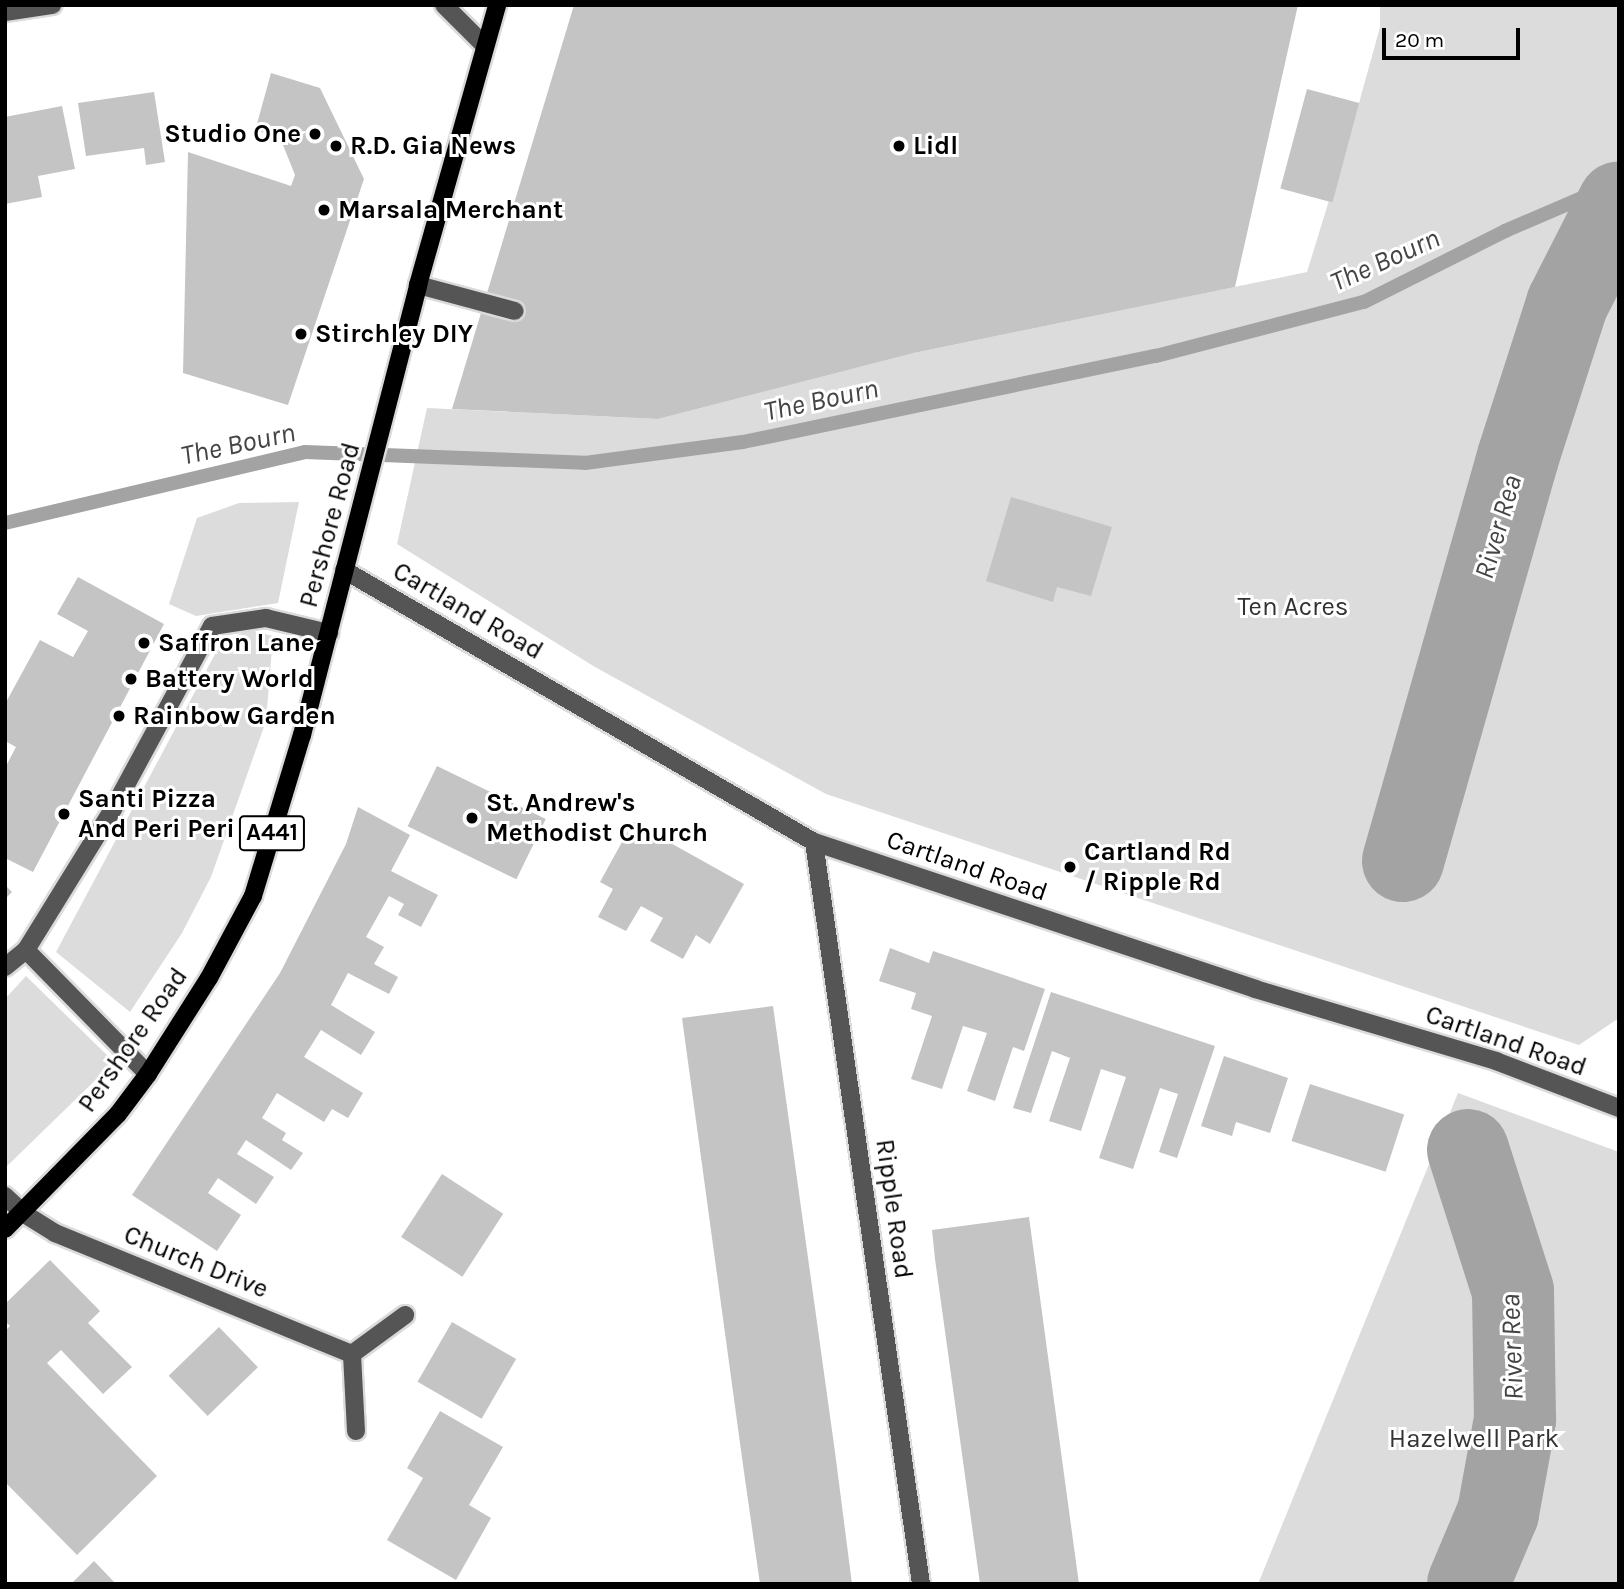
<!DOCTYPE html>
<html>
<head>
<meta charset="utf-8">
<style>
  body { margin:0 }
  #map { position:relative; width:1624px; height:1589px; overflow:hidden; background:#fff; font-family:Karla,sans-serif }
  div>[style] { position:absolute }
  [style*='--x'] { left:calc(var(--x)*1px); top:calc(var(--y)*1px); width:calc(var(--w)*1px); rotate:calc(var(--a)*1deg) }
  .green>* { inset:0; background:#dcdcdc }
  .stream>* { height:14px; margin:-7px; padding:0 7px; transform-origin:7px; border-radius:7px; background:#a3a3a3 }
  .river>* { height:82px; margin:-41px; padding:0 41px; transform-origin:41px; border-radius:41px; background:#a3a3a3 }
  .building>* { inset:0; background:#c4c4c4; transform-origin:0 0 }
  .roads { filter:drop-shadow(2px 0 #dbdbdb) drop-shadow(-2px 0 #dbdbdb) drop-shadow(0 2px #dbdbdb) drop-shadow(0 -2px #dbdbdb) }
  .minor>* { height:18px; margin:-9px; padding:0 9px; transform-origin:9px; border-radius:9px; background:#555 }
  .major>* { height:18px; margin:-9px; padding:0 9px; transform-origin:9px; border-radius:9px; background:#000 }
  .dots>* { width:19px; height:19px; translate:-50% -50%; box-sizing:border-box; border:4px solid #fff; border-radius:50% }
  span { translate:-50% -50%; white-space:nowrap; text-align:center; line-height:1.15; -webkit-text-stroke:6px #fff; paint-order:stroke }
  .shield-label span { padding:2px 5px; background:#fff; border:2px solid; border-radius:5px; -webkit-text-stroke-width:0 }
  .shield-label { font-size:24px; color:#000; font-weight:700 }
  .poi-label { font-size:26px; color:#000; font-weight:700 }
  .right { translate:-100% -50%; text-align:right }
  .left { translate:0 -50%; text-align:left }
  .street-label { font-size:26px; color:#000 }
  .park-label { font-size:26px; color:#333 }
  .water-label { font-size:28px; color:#444; font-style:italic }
  .frame { position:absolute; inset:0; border:7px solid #000; pointer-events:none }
  .scale { position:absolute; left:1382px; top:28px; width:138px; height:32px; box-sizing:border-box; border:4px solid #000; border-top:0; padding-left:9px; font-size:21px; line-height:24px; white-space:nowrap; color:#000; -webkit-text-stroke:5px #fff; paint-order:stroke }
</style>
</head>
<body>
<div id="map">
  <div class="green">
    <i style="clip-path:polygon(1380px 5px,1619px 5px,1619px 1018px,1579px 1045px,826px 794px,595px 667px,397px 544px,427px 408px,658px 419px,914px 353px,1307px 272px,1359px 103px,1380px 27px)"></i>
    <i style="clip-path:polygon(299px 502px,278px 603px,196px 616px,169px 604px,197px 518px,239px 503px)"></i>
    <i style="clip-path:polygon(250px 630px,273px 636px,266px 721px,211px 877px,182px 933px,130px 1012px,56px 952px,222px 641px)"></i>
    <i style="clip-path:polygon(26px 976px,114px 1062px,5px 1168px,5px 999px)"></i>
    <i style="clip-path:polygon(1458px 1093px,1619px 1152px,1619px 1584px,1258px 1584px)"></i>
  </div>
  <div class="stream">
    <i style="--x:5;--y:523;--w:308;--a:-13.3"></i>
    <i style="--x:305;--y:452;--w:280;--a:2.2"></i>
    <i style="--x:585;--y:463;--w:159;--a:-7.6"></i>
    <i style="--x:743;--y:442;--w:422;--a:-11.8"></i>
    <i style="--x:1156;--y:356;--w:215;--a:-14.6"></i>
    <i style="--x:1364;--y:302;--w:158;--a:-26.7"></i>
    <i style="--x:1505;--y:231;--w:124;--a:-23.3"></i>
  </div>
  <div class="river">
    <i style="--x:1403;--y:861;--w:420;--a:-74.1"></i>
    <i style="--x:1518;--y:457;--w:161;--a:-72.2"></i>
    <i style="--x:1567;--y:304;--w:114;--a:-63"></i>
    <i style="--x:1468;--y:1584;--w:77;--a:-67.1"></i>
    <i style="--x:1498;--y:1513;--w:96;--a:-79.7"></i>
    <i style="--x:1515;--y:1419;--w:128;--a:-90.9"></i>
    <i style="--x:1513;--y:1291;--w:148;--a:-107.7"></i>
  </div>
  <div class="building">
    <i style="clip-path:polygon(574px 5px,1298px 5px,1235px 287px,914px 353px,658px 419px,452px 409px)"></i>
    <i style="clip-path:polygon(271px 73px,320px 88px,364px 179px,288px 405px,183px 373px,188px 152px,291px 186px,295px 175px,279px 135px,255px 131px)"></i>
    <i style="left:1307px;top:89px;width:54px;height:103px;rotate:15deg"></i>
    <i style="clip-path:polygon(154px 92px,165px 162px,146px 165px,144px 148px,86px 156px,78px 103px)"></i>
    <i style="clip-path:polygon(62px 106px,75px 169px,38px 176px,42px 197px,5px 204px,5px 117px)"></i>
    <i style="clip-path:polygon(1011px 497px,1112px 527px,1091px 596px,1057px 587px,1053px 602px,986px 581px)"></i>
    <i style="clip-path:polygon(78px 577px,164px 624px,33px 872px,5px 858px,5px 768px,16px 747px,5px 741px,5px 704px,40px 640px,73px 657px,88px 631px,57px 614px)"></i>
    <i style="left:437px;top:766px;width:121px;height:67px;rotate:26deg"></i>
    <i style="clip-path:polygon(358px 807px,410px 835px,391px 871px,438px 895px,421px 927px,398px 915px,404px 904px,389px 896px,366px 937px,384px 947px,374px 964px,398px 977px,389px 994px,348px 973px,331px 1005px,375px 1032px,361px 1055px,321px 1030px,304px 1057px,363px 1093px,348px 1118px,332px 1109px,324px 1122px,277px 1093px,262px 1118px,286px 1133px,282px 1140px,303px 1153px,291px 1170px,246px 1140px,237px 1154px,274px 1177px,256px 1204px,218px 1178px,208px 1193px,241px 1215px,217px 1251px,132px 1195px,280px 973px,346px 844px)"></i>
    <i style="clip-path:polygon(633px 822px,744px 884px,710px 944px,696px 935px,683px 959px,650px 941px,663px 918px,641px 906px,626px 931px,598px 917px,613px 889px,600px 882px)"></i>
    <i style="clip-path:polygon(5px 885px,12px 892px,5px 899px)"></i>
    <i style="clip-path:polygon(890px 948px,929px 963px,933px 951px,1045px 989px,1024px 1051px,1013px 1047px,995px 1101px,967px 1091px,987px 1033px,963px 1026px,942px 1089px,911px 1079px,932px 1016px,911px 1009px,916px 993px,879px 981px)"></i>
    <i style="clip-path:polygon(1051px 992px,1215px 1046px,1177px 1158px,1159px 1152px,1178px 1094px,1160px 1088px,1133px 1169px,1099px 1158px,1126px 1077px,1101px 1069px,1081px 1131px,1049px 1121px,1070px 1058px,1052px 1051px,1031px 1113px,1013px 1108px)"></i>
    <i style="clip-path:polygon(773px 1006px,835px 1452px,852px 1584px,760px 1584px,743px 1465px,682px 1018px)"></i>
    <i style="clip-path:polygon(1224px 1056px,1288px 1078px,1270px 1133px,1236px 1122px,1232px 1136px,1201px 1126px)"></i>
    <i style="left:1310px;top:1084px;width:99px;height:60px;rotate:18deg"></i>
    <i style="left:442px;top:1174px;width:73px;height:75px;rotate:33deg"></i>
    <i style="clip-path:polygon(1029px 1217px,1064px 1474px,1079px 1584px,980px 1584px,935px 1259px,932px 1230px)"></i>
    <i style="clip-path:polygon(50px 1260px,100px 1311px,88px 1323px,132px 1367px,103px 1394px,61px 1350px,47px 1363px,157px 1476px,77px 1555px,5px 1482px,5px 1331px,10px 1326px,5px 1321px,5px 1304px)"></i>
    <i style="left:452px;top:1322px;width:74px;height:69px;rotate:30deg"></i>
    <i style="left:219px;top:1327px;width:56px;height:70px;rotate:46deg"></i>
    <i style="clip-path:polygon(440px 1411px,503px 1447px,469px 1505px,491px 1518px,456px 1580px,387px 1540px,423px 1478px,407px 1468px)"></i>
    <i style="clip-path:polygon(94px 1561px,116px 1584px,71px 1584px)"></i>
  </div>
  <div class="roads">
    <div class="minor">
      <i style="--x:444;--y:5;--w:57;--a:45"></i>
      <i style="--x:5;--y:12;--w:48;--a:-8.5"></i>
      <i style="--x:418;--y:285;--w:100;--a:15"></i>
      <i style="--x:344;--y:570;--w:543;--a:30.06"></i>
      <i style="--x:814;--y:842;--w:465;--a:18.4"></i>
      <i style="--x:1255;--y:989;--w:252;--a:16.6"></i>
      <i style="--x:1496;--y:1061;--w:132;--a:20.9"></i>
      <i style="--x:814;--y:842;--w:750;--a:81.79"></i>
      <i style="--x:26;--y:950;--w:174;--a:45.5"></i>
      <i style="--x:5;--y:967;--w:27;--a:-39"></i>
      <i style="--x:26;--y:950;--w:166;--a:-58.3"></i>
      <i style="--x:113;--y:809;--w:208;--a:-61.6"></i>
      <i style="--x:212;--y:626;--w:55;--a:-8.4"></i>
      <i style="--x:266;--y:618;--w:65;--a:13.4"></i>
      <i style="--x:5;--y:1196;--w:25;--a:43"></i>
      <i style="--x:23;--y:1213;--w:38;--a:32"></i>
      <i style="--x:55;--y:1233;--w:321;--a:22.2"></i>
      <i style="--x:356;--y:1431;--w:77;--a:-93"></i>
      <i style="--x:352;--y:1354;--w:66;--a:-36.3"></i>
    </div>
    <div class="major">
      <i style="--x:5;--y:1229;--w:161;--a:-45.5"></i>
      <i style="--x:118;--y:1114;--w:50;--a:-53.1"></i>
      <i style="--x:148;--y:1074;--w:114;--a:-57.6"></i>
      <i style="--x:209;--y:978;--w:93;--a:-61.8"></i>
      <i style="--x:253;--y:896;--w:168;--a:-73.1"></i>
      <i style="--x:302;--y:735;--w:465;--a:-75.5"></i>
      <i style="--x:418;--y:285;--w:291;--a:-74.2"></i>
    </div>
  </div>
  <div class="dots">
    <i style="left:315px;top:134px;background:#000"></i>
    <i style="left:336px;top:146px;background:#000"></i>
    <i style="left:899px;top:146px;background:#000"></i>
    <i style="left:324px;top:210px;background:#000"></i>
    <i style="left:301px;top:334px;background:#000"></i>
    <i style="left:144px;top:643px;background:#000"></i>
    <i style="left:131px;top:679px;background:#000"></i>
    <i style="left:119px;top:716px;background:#000"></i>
    <i style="left:64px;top:814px;background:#000"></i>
    <i style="left:472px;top:818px;background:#000"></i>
    <i style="left:1070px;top:867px;background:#000"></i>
  </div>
  <div class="shield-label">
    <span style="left:272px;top:833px">A441</span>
  </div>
  <div class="poi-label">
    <span class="right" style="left:301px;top:134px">Studio One</span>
    <span class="left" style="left:350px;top:146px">R.D. Gia News</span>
    <span class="left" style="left:913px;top:146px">Lidl</span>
    <span class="left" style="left:338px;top:210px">Marsala Merchant</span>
    <span class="left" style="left:315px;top:334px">Stirchley DIY</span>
    <span class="left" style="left:158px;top:643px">Saffron Lane</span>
    <span class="left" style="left:145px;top:679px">Battery World</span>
    <span class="left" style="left:133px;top:716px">Rainbow Garden</span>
    <span class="left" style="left:78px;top:814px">Santi Pizza<br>And Peri Peri</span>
    <span class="left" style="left:486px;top:818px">St. Andrew's<br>Methodist Church</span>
    <span class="left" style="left:1084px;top:867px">Cartland Rd<br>/ Ripple Rd</span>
  </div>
  <div class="street-label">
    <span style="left:330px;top:525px;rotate:-75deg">Pershore Road</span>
    <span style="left:468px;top:611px;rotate:30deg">Cartland Road</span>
    <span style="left:967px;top:866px;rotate:19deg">Cartland Road</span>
    <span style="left:133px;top:1040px;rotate:-55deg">Pershore Road</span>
    <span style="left:1506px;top:1041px;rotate:19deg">Cartland Road</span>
    <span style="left:894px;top:1209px;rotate:82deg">Ripple Road</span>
    <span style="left:196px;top:1262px;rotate:22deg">Church Drive</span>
  </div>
  <div class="park-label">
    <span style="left:1293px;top:607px">Ten Acres</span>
    <span style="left:1474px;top:1439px">Hazelwell Park</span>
  </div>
  <div class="water-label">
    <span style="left:1385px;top:260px;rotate:-24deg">The Bourn</span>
    <span style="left:821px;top:400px;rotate:-12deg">The Bourn</span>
    <span style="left:238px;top:444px;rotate:-12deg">The Bourn</span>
    <span style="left:1498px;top:527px;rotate:-74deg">River Rea</span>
    <span style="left:1512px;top:1347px;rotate:-92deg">River Rea</span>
  </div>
  <div class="frame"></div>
  <div class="scale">20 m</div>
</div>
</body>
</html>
